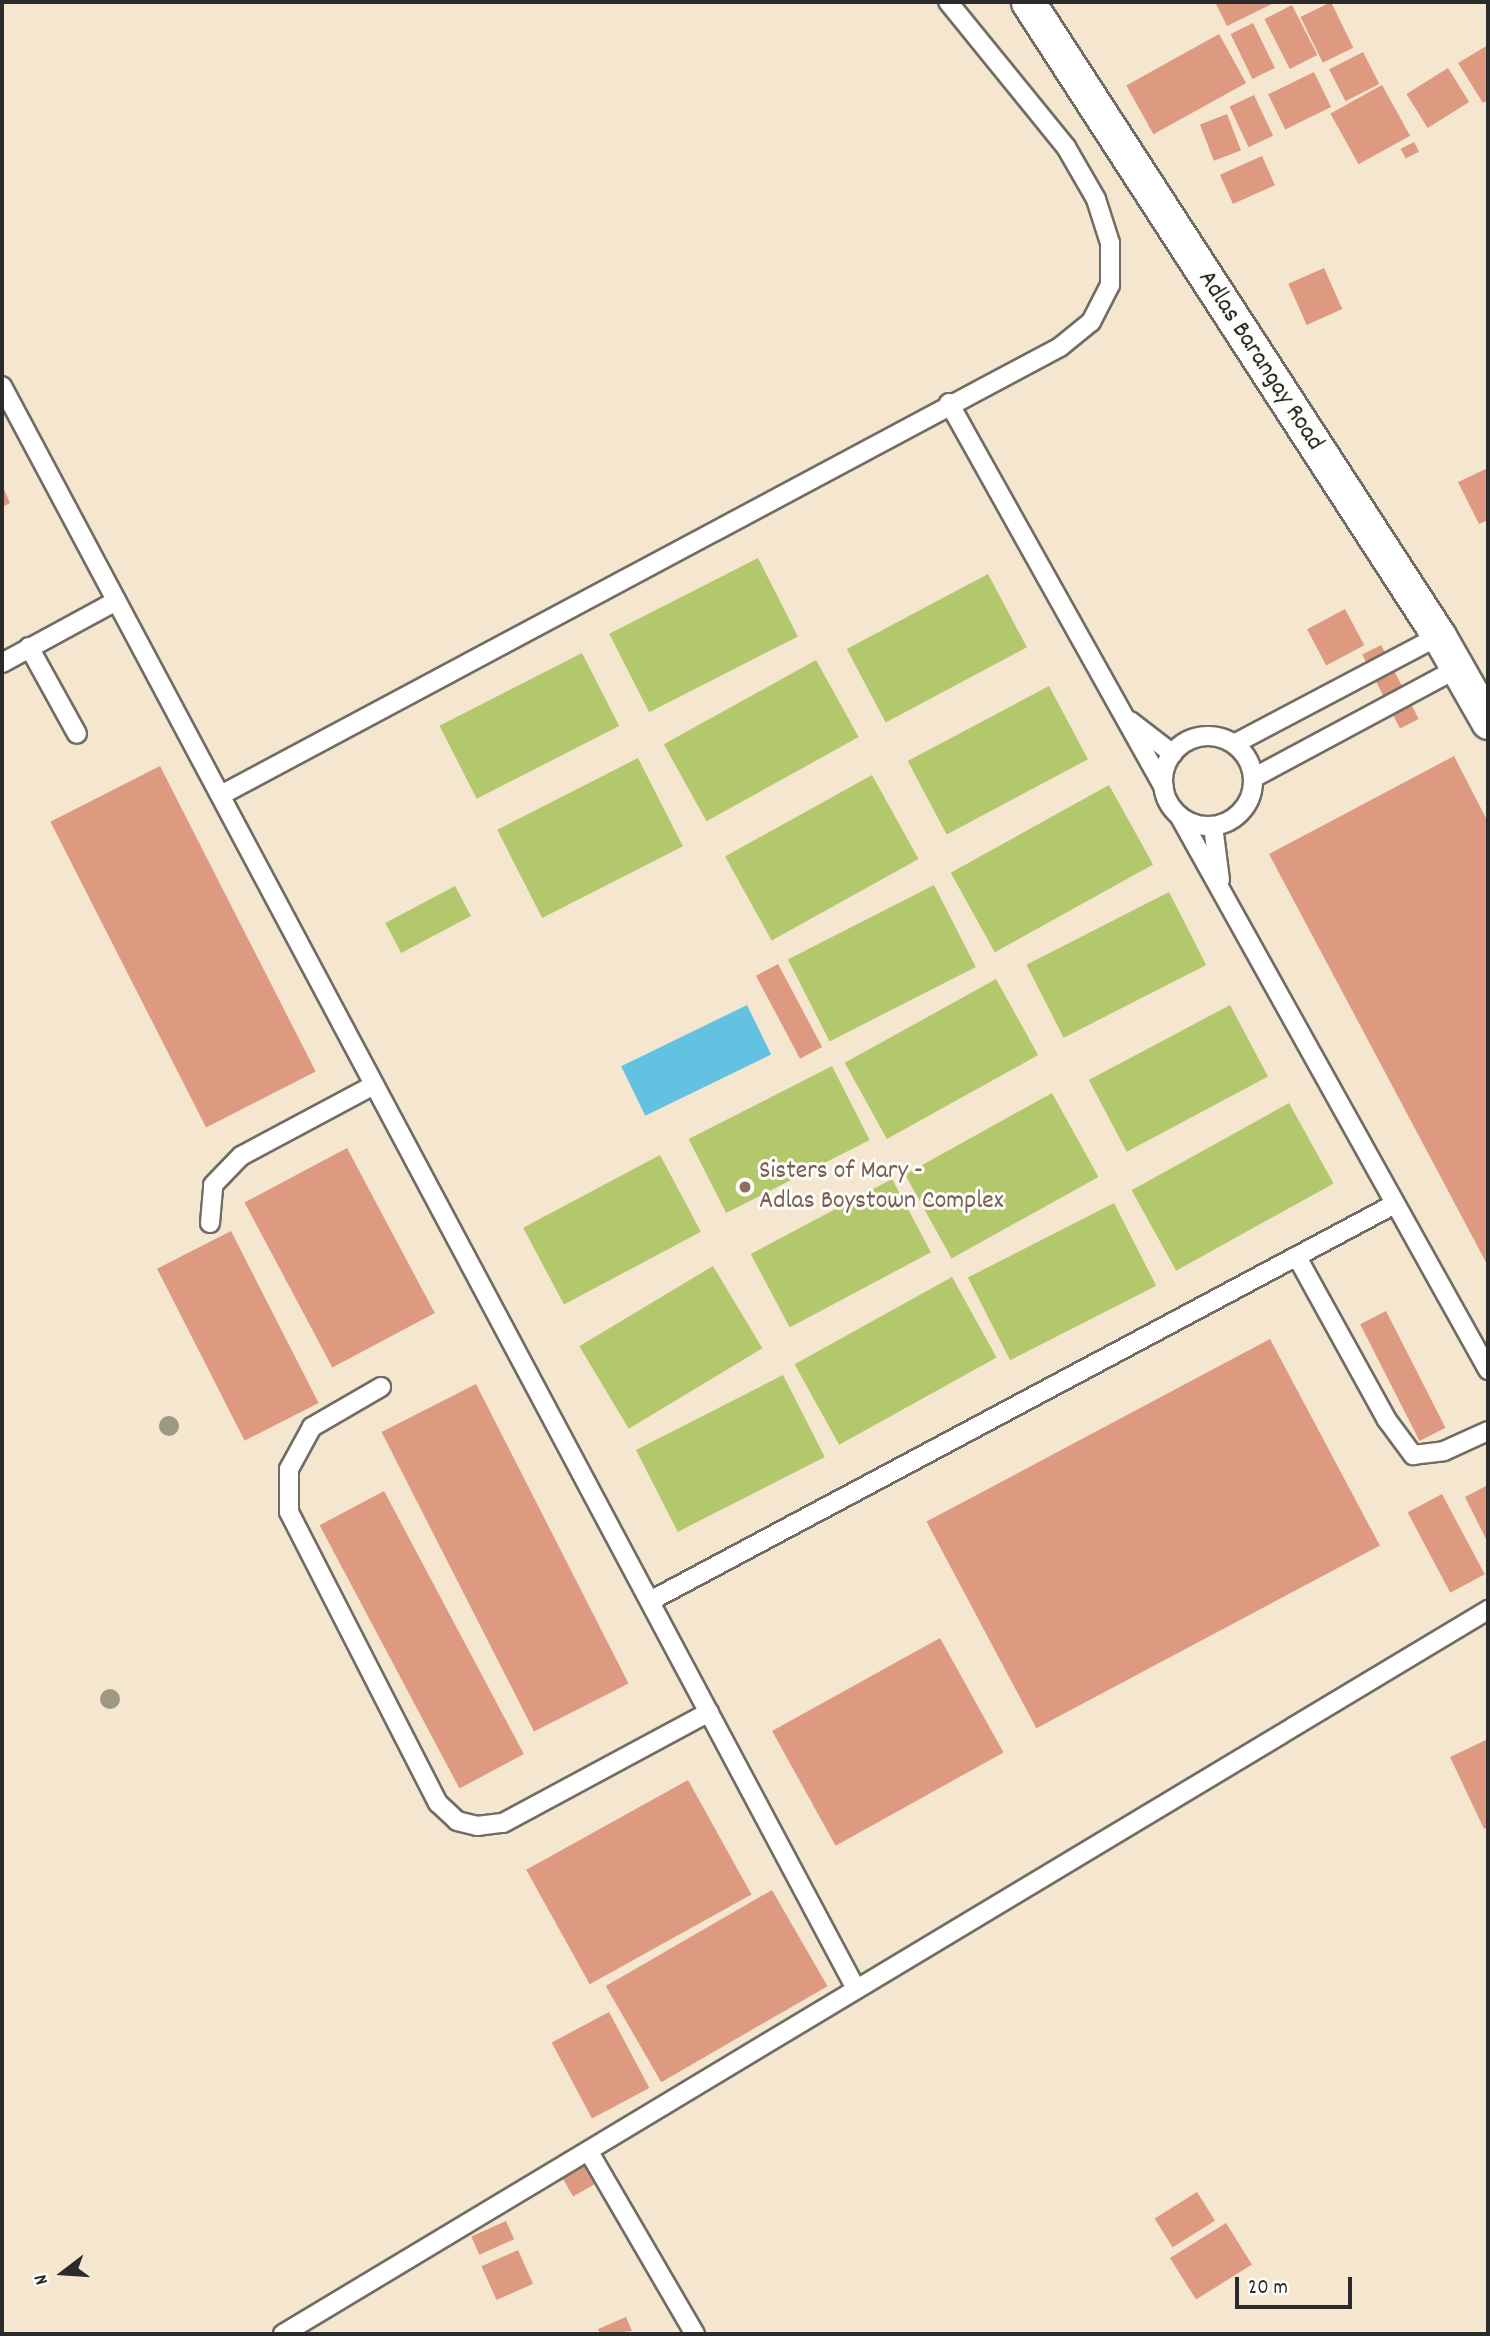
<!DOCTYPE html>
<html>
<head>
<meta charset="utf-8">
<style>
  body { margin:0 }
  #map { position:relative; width:1490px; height:2336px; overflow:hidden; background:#f5e7cf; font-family:Dekko,sans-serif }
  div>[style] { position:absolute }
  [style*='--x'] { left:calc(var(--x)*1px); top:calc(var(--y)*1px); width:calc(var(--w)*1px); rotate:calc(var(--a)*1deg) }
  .green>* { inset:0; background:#b3c86d; transform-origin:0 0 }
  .water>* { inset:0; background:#63c1e1; transform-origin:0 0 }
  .building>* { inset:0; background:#de9a80; transform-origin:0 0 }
  .roads { filter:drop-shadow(2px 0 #726d64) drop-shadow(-2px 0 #726d64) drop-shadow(0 2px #726d64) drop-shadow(0 -2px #726d64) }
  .service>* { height:18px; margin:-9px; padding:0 9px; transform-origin:9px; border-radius:9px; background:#fff }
  .service>.ring { margin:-9px; padding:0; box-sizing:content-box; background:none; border:18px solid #fff; border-radius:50% }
  .minor>* { height:33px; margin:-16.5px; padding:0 16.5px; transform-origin:16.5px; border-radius:16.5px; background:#fff }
  .trees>* { width:20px; height:20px; margin:-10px; border-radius:50%; background:#9c9980 }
  .dots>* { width:19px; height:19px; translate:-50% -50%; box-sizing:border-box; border:4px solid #fdfcf7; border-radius:50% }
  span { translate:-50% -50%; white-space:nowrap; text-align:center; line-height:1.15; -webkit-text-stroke:6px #fdfcf7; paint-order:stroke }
  .street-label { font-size:26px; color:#2b2b2b }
  .education-label { font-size:26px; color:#785e54 }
  .left { translate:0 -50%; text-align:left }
  .frame { position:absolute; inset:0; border:4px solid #2b2b2b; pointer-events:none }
  .north { position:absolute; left:28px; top:2238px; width:70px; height:70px; -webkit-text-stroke:5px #fdfcf7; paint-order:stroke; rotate:253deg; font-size:19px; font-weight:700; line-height:28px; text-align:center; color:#2b2b2b }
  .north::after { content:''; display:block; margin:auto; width:24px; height:32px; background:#2b2b2b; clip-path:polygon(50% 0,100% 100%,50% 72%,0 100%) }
  .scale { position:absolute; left:1235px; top:2277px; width:117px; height:32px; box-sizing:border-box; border:4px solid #2b2b2b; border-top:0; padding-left:9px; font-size:21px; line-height:24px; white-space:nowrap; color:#2b2b2b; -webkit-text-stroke:5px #fdfcf7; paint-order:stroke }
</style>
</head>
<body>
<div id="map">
  <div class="green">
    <i style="left:758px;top:558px;width:88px;height:167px;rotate:63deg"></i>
    <i style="left:988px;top:574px;width:83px;height:160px;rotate:62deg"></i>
    <i style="left:582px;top:653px;width:82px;height:160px;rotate:63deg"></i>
    <i style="left:816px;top:660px;width:88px;height:174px;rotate:61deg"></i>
    <i style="left:1049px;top:686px;width:83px;height:160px;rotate:62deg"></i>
    <i style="left:638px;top:758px;width:99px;height:158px;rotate:63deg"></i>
    <i style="left:872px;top:775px;width:96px;height:168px;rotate:61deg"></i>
    <i style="left:1109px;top:785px;width:91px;height:181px;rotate:61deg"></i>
    <i style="left:934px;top:885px;width:92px;height:164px;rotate:63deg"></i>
    <i style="left:455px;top:886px;width:34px;height:79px;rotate:62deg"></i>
    <i style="left:1169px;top:892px;width:82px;height:160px;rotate:63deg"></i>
    <i style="left:996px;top:979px;width:87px;height:173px;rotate:61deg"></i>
    <i style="left:1230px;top:1005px;width:81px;height:160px;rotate:62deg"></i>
    <i style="left:832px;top:1066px;width:83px;height:161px;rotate:63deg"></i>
    <i style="left:1052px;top:1093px;width:96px;height:168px;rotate:61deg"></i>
    <i style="left:1289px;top:1103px;width:92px;height:180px;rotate:61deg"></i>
    <i style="left:660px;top:1155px;width:87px;height:155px;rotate:62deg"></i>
    <i style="left:892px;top:1179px;width:83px;height:160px;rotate:62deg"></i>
    <i style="left:1114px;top:1203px;width:93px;height:164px;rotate:63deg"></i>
    <i style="left:713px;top:1266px;width:96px;height:156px;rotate:59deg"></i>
    <i style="left:952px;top:1277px;width:92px;height:180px;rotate:61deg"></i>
    <i style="left:783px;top:1375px;width:92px;height:165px;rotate:63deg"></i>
  </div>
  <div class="water">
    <i style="left:747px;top:1005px;width:55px;height:140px;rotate:64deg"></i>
  </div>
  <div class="building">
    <i style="clip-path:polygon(1215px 2px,1276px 2px,1227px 26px)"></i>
    <i style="left:1331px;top:2px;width:51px;height:34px;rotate:64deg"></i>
    <i style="left:1292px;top:5px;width:56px;height:31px;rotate:63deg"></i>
    <i style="left:1253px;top:23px;width:50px;height:25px;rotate:64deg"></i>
    <i style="left:1219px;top:34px;width:56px;height:106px;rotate:61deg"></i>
    <i style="clip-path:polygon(1488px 45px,1488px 100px,1483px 103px,1458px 63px)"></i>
    <i style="left:1363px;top:52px;width:36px;height:38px;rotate:63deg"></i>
    <i style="left:1448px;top:68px;width:40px;height:49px;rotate:58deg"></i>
    <i style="left:1314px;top:72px;width:39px;height:51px;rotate:64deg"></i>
    <i style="left:1382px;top:85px;width:58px;height:59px;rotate:61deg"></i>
    <i style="left:1254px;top:95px;width:45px;height:27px;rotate:65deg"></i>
    <i style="left:1227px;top:114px;width:39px;height:29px;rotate:69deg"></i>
    <i style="left:1414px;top:142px;width:11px;height:15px;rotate:63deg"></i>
    <i style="left:1262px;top:156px;width:32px;height:46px;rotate:66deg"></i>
    <i style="left:1324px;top:268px;width:45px;height:39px;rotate:66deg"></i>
    <i style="clip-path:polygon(1488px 468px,1488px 520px,1479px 524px,1458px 482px)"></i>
    <i style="clip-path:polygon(2px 485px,10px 503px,2px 507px)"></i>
    <i style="left:1345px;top:609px;width:41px;height:43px;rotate:62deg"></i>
    <i style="left:1381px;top:645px;width:83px;height:21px;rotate:63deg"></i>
    <i style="clip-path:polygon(1454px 756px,1488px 822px,1488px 1266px,1269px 854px)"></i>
    <i style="left:160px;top:766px;width:343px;height:123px;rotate:63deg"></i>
    <i style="left:778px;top:964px;width:94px;height:25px;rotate:62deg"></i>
    <i style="left:347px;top:1148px;width:187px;height:116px;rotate:62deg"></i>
    <i style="left:231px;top:1231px;width:193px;height:83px;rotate:63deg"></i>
    <i style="left:1386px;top:1311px;width:131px;height:29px;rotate:63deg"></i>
    <i style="left:1270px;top:1339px;width:234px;height:389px;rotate:62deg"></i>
    <i style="left:476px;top:1384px;width:336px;height:106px;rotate:63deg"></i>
    <i style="clip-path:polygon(1488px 1485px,1488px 1543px,1465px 1497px)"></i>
    <i style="left:384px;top:1491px;width:298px;height:73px;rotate:62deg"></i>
    <i style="left:1442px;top:1494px;width:91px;height:39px;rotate:62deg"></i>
    <i style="left:940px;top:1638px;width:131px;height:192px;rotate:61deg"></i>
    <i style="clip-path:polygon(1488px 1739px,1488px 1827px,1484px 1829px,1450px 1757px)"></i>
    <i style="left:688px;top:1780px;width:131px;height:185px;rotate:61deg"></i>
    <i style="left:772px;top:1890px;width:111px;height:192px;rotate:60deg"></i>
    <i style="left:609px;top:2012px;width:86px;height:65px;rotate:62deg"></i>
    <i style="left:589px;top:2162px;width:22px;height:31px;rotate:60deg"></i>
    <i style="left:1197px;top:2192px;width:34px;height:50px;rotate:58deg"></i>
    <i style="left:506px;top:2221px;width:20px;height:38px;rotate:66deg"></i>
    <i style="left:1226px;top:2223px;width:49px;height:66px;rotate:58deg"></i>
    <i style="left:518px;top:2250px;width:37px;height:40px;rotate:66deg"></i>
    <i style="clip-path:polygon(626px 2317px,632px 2331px,600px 2334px,598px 2329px)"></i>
  </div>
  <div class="roads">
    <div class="service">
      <i style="--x:2;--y:386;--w:1807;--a:61.95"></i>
      <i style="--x:949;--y:403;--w:440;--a:60.8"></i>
      <i style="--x:29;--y:647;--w:99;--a:61.1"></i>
      <i style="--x:2;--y:663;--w:130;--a:-28.5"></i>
      <i style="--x:1130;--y:721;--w:54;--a:37.5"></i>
      <i class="ring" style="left:1163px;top:736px;width:72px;height:72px"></i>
      <i style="--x:1234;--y:744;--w:232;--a:-27.8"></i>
      <i style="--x:1253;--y:778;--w:233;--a:-28.2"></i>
      <i style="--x:221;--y:795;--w:951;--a:-28.1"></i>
      <i style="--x:1060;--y:347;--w:40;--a:-39"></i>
      <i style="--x:1091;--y:322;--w:42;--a:-62.8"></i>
      <i style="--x:1110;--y:285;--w:42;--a:-90"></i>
      <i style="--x:1110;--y:243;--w:46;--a:-107.7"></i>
      <i style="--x:1096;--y:199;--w:60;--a:-120"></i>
      <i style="--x:1066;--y:147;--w:187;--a:-129.1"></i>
      <i style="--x:1180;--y:817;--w:633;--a:60.88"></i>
      <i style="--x:1213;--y:826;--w:54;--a:82.6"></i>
      <i style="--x:210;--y:1223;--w:38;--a:-85"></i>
      <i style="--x:213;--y:1185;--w:40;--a:-46"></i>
      <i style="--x:241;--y:1156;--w:151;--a:-28.1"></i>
      <i style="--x:1297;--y:1257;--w:186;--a:61.1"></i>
      <i style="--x:1387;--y:1420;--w:44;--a:53.4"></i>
      <i style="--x:1413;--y:1455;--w:31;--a:-7"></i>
      <i style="--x:1444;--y:1451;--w:48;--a:-24.4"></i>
      <i style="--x:381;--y:1387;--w:80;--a:149.9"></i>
      <i style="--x:312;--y:1427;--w:48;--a:118.7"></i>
      <i style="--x:289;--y:1469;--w:43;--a:90"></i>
      <i style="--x:289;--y:1512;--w:327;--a:62.9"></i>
      <i style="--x:438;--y:1803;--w:26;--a:43"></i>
      <i style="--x:457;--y:1821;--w:21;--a:14"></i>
      <i style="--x:477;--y:1826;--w:26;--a:-7"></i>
      <i style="--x:503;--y:1823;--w:234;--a:-28.3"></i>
      <i style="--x:650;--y:1601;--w:842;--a:-28.06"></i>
      <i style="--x:589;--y:2152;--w:211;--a:59.8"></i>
      <i style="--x:283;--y:2334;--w:1406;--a:-31"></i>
    </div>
    <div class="minor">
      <i style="--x:1028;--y:2;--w:756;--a:57.05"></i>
      <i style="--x:1439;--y:636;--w:99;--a:60.3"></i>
    </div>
  </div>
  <div class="trees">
    <i style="left:169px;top:1426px"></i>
    <i style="left:110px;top:1699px"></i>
  </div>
  <div class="dots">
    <i style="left:745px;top:1187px;background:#8d6e63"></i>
  </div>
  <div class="street-label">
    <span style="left:1260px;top:361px;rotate:57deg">Adlas Barangay Road</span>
  </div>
  <div class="education-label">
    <span class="left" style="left:759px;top:1187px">Sisters of Mary -<br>Adlas Boystown Complex</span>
  </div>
  <div class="frame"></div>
  <div class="north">N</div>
  <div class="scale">20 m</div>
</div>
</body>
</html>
